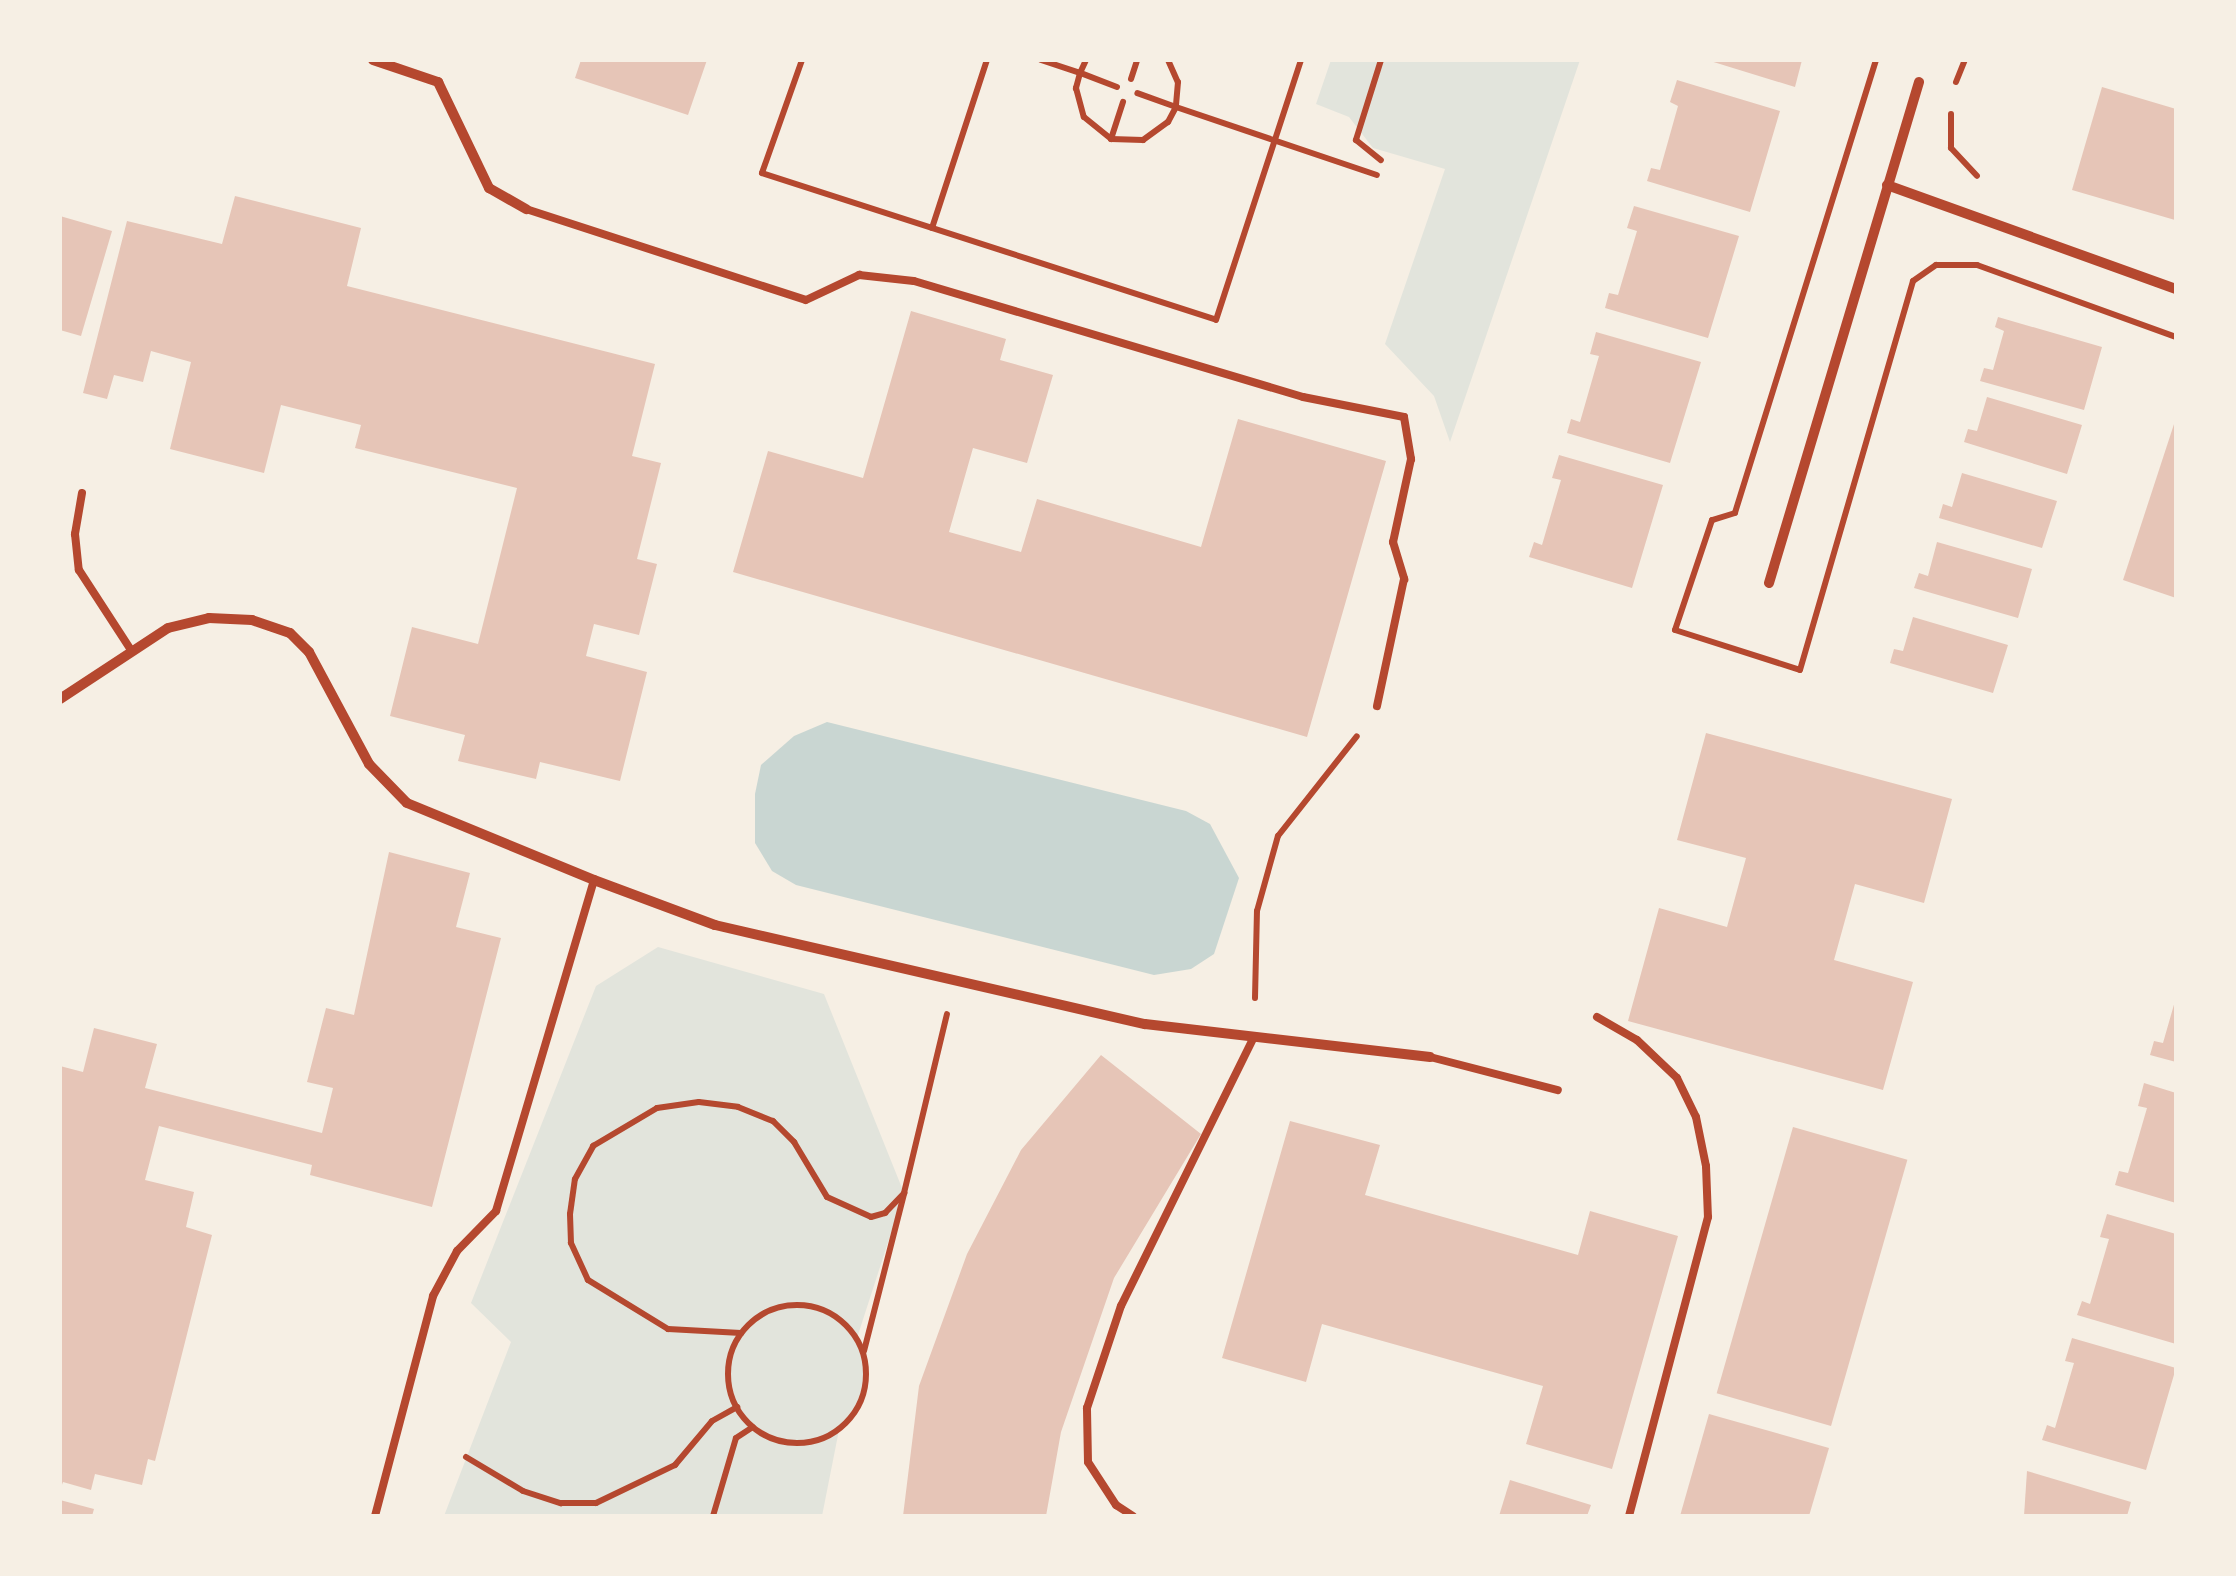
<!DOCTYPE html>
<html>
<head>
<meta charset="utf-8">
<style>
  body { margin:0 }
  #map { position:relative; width:2236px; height:1576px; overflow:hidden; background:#f6efe4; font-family:"Sofia Sans Condensed",sans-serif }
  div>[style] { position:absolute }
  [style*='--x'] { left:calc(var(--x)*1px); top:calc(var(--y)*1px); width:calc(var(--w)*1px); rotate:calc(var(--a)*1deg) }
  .green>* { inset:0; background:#e2e4dc }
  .water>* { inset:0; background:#c9d6d2 }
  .building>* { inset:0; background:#e6c5b7; transform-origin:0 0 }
  .path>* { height:6px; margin:-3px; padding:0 3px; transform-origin:3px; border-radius:3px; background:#b5482f }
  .path>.ring { margin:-3px; padding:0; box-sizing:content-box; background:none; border:6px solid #b5482f; border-radius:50% }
  .service>* { height:8px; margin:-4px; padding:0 4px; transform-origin:4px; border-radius:4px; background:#b5482f }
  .minor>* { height:10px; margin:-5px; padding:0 5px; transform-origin:5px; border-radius:5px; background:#b5482f }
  span { translate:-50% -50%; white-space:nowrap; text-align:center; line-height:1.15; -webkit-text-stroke:8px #f6efe4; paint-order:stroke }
  .frame { position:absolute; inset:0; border:62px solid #f6efe4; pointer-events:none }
</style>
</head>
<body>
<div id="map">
  <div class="green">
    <i style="clip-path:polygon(1331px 60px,1580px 60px,1450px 442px,1434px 396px,1385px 344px,1445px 169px,1373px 148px,1349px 117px,1316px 104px)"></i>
    <i style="clip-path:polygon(658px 947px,824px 994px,904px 1193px,857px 1338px,867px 1382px,855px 1413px,839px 1430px,822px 1516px,444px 1516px,511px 1342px,471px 1303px,596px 986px)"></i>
  </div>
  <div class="water">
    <i style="clip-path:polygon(827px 722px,1186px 811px,1210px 824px,1239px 878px,1214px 954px,1191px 969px,1154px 975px,796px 885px,772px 871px,755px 843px,755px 794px,761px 765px,794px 736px)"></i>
  </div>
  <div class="building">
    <i style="clip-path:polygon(581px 60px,707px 60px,688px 115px,575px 78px)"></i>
    <i style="clip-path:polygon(1707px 60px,1802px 60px,1795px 87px)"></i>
    <i style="clip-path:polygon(1677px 80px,1780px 111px,1750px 212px,1647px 181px,1651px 168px,1660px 170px,1678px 106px,1670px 102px)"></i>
    <i style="clip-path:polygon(2102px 87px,2176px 109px,2175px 220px,2072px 190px)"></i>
    <i style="clip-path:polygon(235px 196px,361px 228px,347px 286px,655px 364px,632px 456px,661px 463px,637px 559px,657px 564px,639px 635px,594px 624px,586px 656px,647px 672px,620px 781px,540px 762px,536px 779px,458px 761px,465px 735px,390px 716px,412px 627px,478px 644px,517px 488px,355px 448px,361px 425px,281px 405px,264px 473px,170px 449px,191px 362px,151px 351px,143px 382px,114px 375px,107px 399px,83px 393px,127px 221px,222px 244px)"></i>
    <i style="clip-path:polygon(1634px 206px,1739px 236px,1708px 338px,1605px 308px,1609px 293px,1618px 295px,1637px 231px,1627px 228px)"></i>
    <i style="clip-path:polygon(60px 216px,112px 231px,81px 336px,60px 330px)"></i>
    <i style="clip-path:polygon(911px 311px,1006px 339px,1000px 360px,1053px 375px,1027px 463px,973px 448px,949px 532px,1021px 552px,1037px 499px,1201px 547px,1238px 419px,1386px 461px,1307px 737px,733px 572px,768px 451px,863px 478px)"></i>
    <i style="clip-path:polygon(1998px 317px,2102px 347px,2084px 410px,1980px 381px,1984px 368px,1993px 370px,2004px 331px,1995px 327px)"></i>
    <i style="clip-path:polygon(1596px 332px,1701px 362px,1670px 463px,1567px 433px,1571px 419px,1580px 422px,1599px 356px,1590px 354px)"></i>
    <i style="clip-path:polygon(1987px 397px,2082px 425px,2067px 474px,1964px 442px,1968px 429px,1977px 431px)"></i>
    <i style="clip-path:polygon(2176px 418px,2176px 598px,2123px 580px)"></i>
    <i style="clip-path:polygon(1559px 455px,1663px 485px,1632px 588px,1529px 557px,1534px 542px,1542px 545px,1561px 480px,1552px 478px)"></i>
    <i style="clip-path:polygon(1962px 473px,2057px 501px,2042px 548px,1939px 518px,1943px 504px,1952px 507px)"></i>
    <i style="clip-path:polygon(1937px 542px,2032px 569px,2018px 618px,1914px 588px,1919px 573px,1928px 576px)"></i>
    <i style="clip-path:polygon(1913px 617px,2008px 645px,1993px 693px,1890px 663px,1894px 649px,1903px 651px)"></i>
    <i style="clip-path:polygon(1706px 733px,1952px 799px,1924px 903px,1855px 884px,1834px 960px,1913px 982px,1883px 1090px,1628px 1021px,1659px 908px,1727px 927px,1746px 858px,1677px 840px)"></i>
    <i style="clip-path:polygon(389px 852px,470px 873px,456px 927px,501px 938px,432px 1207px,310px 1175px,312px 1165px,159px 1126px,145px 1180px,194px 1192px,186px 1227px,212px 1235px,155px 1461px,148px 1459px,142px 1485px,95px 1474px,91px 1490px,63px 1482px,60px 1490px,60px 1066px,83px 1072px,94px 1028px,157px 1044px,145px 1088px,322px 1133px,333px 1088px,307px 1082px,326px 1008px,354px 1015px)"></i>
    <i style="clip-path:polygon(2175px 1001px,2176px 1002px,2176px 1062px,2150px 1055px,2154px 1041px,2163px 1043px)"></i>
    <i style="clip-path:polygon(1101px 1055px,1201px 1134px,1114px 1278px,1061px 1432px,1046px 1516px,903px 1516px,919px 1386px,967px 1254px,1021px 1150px)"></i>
    <i style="clip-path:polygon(2144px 1083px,2176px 1093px,2176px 1203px,2115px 1185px,2119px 1171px,2128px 1173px,2138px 1139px,2147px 1108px,2138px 1106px)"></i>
    <i style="clip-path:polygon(1290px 1121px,1380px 1145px,1365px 1195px,1578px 1255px,1590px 1211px,1678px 1236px,1612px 1469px,1526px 1444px,1543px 1386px,1322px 1324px,1306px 1382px,1222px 1358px)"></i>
    <i style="left:1793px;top:1127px;width:119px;height:277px;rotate:16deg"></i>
    <i style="clip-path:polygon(2107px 1214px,2176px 1234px,2176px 1344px,2077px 1315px,2082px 1301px,2090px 1304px,2109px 1239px,2100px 1237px)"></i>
    <i style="clip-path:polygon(2072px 1338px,2176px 1368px,2146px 1470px,2042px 1440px,2047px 1425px,2055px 1428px,2074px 1363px,2065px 1361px)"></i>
    <i style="clip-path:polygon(1709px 1414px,1829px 1448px,1809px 1516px,1680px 1516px)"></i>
    <i style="clip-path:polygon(2027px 1471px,2131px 1502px,2127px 1516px,2024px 1516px)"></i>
    <i style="clip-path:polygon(1510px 1480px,1591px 1505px,1587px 1516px,1499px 1516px)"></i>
    <i style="clip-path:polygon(60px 1500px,94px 1509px,92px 1516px,60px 1516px)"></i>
  </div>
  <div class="path">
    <i style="--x:802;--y:60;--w:120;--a:109.5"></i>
    <i style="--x:762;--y:173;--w:477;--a:17.9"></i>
    <i style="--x:1216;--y:320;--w:274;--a:-71.9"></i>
    <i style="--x:1041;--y:60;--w:41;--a:18.4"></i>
    <i style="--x:1080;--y:73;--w:14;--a:-65"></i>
    <i style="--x:1168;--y:60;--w:24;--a:66"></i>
    <i style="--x:1178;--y:82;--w:25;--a:95"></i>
    <i style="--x:1176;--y:107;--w:212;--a:18.7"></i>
    <i style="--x:1381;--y:60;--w:84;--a:107.4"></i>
    <i style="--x:1356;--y:140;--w:32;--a:39"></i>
    <i style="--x:1876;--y:60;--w:474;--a:107.3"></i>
    <i style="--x:1735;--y:513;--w:24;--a:163"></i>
    <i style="--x:1712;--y:520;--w:116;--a:108.6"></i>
    <i style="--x:1675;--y:630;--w:131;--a:17.7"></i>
    <i style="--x:1800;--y:670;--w:405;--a:-73.8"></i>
    <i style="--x:1913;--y:281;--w:28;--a:-35"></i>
    <i style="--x:1936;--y:265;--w:41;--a:0"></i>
    <i style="--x:1977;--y:265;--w:212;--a:19.9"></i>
    <i style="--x:1131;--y:79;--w:20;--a:-72"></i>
    <i style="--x:1956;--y:82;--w:24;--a:-68"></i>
    <i style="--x:1117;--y:87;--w:40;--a:-159"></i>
    <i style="--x:1080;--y:73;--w:16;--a:105"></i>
    <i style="--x:1076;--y:88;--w:30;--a:75"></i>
    <i style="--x:1084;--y:117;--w:35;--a:39"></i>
    <i style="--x:1111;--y:139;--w:32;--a:2"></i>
    <i style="--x:1143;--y:140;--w:31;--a:-36"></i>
    <i style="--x:1168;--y:122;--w:17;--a:-62"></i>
    <i style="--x:1176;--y:107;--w:41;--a:-160.3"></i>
    <i style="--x:1951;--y:114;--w:34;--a:90"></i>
    <i style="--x:1951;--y:148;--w:38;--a:47"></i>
    <i style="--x:1111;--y:139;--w:39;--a:-72"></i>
    <i style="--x:932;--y:228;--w:177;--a:-71.9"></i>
    <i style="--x:1255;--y:998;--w:87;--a:-88.7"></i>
    <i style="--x:1257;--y:911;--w:78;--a:-74.4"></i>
    <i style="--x:1278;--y:836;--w:127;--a:-51.7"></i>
    <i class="ring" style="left:728px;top:1305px;width:132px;height:132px"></i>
    <i style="--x:741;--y:1333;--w:73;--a:-176.9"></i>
    <i style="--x:668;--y:1329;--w:94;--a:-148.5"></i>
    <i style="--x:588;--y:1280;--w:41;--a:-114.7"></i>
    <i style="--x:571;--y:1243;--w:29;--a:-92"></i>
    <i style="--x:570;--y:1214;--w:35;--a:-82"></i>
    <i style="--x:575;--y:1179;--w:38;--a:-61"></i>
    <i style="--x:593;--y:1146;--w:74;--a:-30.7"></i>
    <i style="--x:657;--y:1108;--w:42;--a:-8.1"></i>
    <i style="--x:699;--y:1102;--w:39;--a:7"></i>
    <i style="--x:738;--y:1107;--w:38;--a:22"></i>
    <i style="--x:773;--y:1121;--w:30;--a:45"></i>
    <i style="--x:794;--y:1142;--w:64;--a:59"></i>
    <i style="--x:827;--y:1197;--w:48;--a:24.4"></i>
    <i style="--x:871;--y:1217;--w:15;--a:-16"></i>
    <i style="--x:885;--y:1213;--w:28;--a:-46"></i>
    <i style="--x:904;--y:1193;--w:184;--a:-76.5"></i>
    <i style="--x:864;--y:1351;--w:162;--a:-75.7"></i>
    <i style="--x:466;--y:1457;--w:66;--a:30.8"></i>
    <i style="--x:523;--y:1491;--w:40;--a:18"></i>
    <i style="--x:561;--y:1503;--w:35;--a:0"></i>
    <i style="--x:596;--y:1503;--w:88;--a:-25.7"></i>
    <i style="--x:675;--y:1465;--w:57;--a:-49.9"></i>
    <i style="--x:712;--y:1421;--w:29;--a:-29"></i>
    <i style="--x:713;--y:1516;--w:81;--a:-73.6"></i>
    <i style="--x:736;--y:1438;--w:20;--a:-33"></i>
  </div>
  <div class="service">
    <i style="--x:526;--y:209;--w:294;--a:18"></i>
    <i style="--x:806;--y:300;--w:59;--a:-25.3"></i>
    <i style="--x:859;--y:275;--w:55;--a:6.2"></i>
    <i style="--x:914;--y:281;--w:406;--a:16.6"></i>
    <i style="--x:1303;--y:397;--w:103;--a:11.2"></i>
    <i style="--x:1404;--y:417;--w:43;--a:80.5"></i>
    <i style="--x:1411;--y:459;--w:85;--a:102.2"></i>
    <i style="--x:1393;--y:542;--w:39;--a:73"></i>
    <i style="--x:1404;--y:579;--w:130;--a:102"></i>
    <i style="--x:82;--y:493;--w:42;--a:99.7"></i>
    <i style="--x:75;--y:534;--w:36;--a:84"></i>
    <i style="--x:79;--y:570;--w:95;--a:57"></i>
    <i style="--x:1597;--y:1017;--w:46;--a:29.9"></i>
    <i style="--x:1637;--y:1040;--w:55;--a:43.5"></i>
    <i style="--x:1677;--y:1078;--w:43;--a:64"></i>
    <i style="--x:1696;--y:1117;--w:50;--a:78.5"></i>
    <i style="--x:1706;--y:1166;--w:51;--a:87.8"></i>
    <i style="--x:1708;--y:1217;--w:309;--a:104.8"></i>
    <i style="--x:1430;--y:1057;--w:132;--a:14.5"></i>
    <i style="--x:375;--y:1516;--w:228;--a:-75.2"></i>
    <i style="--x:433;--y:1296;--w:51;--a:-61.9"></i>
    <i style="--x:457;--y:1251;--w:56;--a:-45.7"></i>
    <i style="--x:496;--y:1211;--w:345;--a:-73.5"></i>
    <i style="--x:1133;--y:1516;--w:20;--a:-147"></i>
    <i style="--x:1116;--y:1505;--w:51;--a:-123.1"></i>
    <i style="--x:1088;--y:1462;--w:54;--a:-91.1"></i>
    <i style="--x:1087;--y:1408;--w:108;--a:-71.6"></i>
    <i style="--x:1121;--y:1306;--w:300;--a:-63.7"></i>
  </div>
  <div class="minor">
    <i style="--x:373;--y:60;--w:69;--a:18.7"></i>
    <i style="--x:438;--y:82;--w:118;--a:64.3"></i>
    <i style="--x:489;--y:188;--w:43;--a:29.6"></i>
    <i style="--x:1887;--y:185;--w:307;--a:19.8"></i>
    <i style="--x:1769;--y:583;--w:523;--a:-73.33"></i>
    <i style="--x:60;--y:699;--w:129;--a:-33.3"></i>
    <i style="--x:168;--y:628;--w:42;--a:-13.7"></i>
    <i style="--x:209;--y:618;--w:43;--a:2.7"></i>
    <i style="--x:252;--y:620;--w:40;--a:18.9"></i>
    <i style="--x:290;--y:633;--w:27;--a:45"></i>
    <i style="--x:309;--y:652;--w:127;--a:61.8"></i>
    <i style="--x:369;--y:764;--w:54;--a:45.7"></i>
    <i style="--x:407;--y:803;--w:202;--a:22.4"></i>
    <i style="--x:594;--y:880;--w:129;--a:20.4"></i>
    <i style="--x:715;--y:925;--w:441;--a:13"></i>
    <i style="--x:1145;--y:1024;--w:287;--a:6.6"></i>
  </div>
  <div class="frame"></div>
</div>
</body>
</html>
